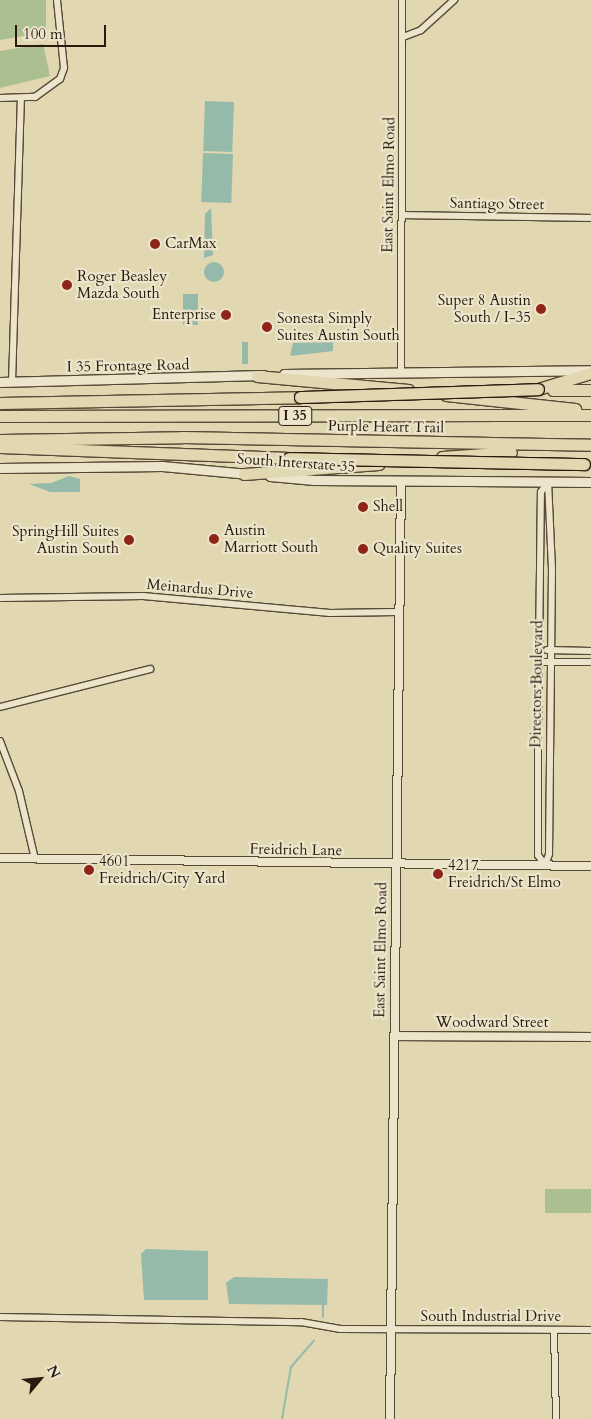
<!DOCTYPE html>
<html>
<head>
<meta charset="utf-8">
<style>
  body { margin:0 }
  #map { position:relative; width:591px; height:1419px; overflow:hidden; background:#e1d7b1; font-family:Cardo,serif }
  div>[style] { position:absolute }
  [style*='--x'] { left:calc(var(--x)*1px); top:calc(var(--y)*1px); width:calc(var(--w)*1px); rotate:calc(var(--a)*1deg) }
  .green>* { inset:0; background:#acbf91; transform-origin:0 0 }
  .water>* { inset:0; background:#95baa9; transform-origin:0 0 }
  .round { border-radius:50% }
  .stream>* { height:2px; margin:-1px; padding:0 1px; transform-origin:1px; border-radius:1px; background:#95baa9 }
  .roads { filter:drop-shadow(1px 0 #584937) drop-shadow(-1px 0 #584937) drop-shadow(0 1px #584937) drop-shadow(0 -1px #584937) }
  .minor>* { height:6px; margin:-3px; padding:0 3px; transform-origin:3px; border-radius:3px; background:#ece5cc }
  .tertiary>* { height:8px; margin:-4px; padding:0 4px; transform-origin:4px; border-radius:4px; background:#ece5cc }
  .secondary>* { height:9px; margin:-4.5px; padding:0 4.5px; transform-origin:4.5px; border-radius:4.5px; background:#ece5cc }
  .motorway>* { height:11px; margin:-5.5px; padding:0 5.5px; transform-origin:5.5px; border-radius:5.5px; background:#e1d7b1 }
  .bridges { filter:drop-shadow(1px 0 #2a1a0e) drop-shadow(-1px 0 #2a1a0e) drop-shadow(0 1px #2a1a0e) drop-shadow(0 -1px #2a1a0e) }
  .motorway-bridge>* { height:11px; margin:-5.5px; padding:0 5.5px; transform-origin:5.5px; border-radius:5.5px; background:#e1d7b1 }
  .dots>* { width:14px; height:14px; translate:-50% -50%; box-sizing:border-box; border:2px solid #ece5cc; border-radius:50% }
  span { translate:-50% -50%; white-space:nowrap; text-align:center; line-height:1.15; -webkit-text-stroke:4.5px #ece5cc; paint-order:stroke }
  .shield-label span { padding:1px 4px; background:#ece5cc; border:1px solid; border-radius:4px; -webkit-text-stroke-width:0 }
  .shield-label { font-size:14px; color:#2a1a0e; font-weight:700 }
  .street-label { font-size:15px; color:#2a1a0e }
  .poi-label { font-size:15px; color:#2a1a0e }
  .left { translate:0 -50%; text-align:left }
  .right { translate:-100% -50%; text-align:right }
  .north { position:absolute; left:15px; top:1354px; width:50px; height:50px; -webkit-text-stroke:4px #ece5cc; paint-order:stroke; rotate:62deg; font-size:14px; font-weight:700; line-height:20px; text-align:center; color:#2a1a0e }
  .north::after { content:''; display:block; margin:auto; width:18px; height:22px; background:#2a1a0e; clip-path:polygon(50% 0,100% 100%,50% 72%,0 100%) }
  .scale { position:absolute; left:15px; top:25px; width:91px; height:22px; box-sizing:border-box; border:2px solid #2a1a0e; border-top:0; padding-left:6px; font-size:15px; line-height:18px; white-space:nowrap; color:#2a1a0e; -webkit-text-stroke:4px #ece5cc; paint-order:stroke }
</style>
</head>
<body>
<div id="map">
  <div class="green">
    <i style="clip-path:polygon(0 0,46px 0,46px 32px,0 40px)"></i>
    <i style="clip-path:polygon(43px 44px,50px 76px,0 88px,0 51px)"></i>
    <i style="left:591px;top:1189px;width:24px;height:46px;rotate:90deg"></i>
  </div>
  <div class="water">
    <i style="left:205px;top:101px;width:29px;height:50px;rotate:2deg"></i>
    <i style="left:203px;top:153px;width:30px;height:49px;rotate:2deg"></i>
    <i style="clip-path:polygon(211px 208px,213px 255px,204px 258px,205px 214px)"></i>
    <i class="round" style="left:204px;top:262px;width:20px;height:20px"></i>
    <i style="left:183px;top:294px;width:15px;height:31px"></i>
    <i style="left:242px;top:342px;width:6px;height:22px"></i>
    <i style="clip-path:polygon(333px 342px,333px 351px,290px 356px,293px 343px)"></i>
    <i style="clip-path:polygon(69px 476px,80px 479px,80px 492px,50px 492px,29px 484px,51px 483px)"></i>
    <i style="clip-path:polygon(146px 1249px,208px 1251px,208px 1300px,144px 1300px,141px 1254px)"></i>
    <i style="clip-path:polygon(234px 1277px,328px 1279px,327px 1305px,229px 1304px,226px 1283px)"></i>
  </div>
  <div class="stream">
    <i style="--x:323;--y:1304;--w:13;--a:90"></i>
    <i style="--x:282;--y:1419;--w:53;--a:-80.2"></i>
    <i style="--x:291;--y:1367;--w:35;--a:-49"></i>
  </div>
  <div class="roads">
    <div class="minor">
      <i style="--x:403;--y:37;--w:19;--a:-21"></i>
      <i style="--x:421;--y:30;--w:45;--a:-42.3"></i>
      <i style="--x:0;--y:98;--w:35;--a:-2"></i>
      <i style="--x:35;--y:97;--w:31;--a:-36"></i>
      <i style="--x:60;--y:79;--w:12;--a:-70"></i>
      <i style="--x:64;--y:68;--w:68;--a:-95.9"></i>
      <i style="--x:402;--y:215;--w:189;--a:0.9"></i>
      <i style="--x:401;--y:370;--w:370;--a:-89.8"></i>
      <i style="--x:12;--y:382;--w:283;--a:-88.2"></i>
      <i style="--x:0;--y:598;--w:143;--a:-0.8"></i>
      <i style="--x:143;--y:596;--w:188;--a:5.2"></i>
      <i style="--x:330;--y:613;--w:67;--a:-0.9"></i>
      <i style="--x:547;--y:650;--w:44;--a:1.3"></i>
      <i style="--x:540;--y:662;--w:51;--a:0"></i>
      <i style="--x:0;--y:707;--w:155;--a:-14.2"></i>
      <i style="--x:0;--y:741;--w:53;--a:69.2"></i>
      <i style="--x:19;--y:791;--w:70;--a:76.8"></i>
      <i style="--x:545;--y:865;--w:12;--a:-125"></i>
      <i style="--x:538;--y:855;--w:123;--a:-90"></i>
      <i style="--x:538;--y:732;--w:240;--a:-89.3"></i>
      <i style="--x:541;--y:492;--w:12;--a:-55"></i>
      <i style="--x:545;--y:865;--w:12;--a:-70"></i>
      <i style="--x:549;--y:854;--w:285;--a:-89.4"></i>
      <i style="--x:552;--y:569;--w:87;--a:-92.6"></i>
      <i style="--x:0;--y:1317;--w:301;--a:1"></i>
      <i style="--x:301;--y:1322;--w:40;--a:10"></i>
      <i style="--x:340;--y:1329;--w:251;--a:0.2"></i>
      <i style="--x:554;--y:1330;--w:89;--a:88.7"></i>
    </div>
    <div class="tertiary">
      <i style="--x:0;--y:858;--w:591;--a:0.78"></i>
      <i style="--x:394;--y:1036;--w:197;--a:0.3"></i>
      <i style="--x:390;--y:1419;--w:938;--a:-89.33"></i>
    </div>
    <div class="secondary">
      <i style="--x:284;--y:374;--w:307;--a:-0.7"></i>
      <i style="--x:0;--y:382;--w:263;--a:-1.5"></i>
      <i style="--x:0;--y:468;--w:162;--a:-0.7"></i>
      <i style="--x:162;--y:466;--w:87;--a:5.3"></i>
      <i style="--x:270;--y:476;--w:44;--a:5.2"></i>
      <i style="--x:314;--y:480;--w:277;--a:0.4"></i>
    </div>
    <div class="motorway">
      <i style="--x:257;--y:376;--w:152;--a:5.3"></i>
      <i style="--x:538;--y:389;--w:55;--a:-16.8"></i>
      <i style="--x:553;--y:390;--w:38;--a:0"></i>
      <i style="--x:446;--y:395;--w:130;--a:6.2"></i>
      <i style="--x:0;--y:403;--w:300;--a:-1.1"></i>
      <i style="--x:0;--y:416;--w:591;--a:-0.1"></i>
      <i style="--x:0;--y:440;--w:182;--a:-0.9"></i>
      <i style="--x:182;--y:437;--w:409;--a:1.1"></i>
      <i style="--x:0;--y:447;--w:289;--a:2.2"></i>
      <i style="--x:442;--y:457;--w:69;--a:-4.1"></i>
      <i style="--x:244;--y:474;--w:135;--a:-4.2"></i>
    </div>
  </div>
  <div class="bridges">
    <div class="motorway-bridge">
      <i style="--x:300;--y:397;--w:238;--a:-1.9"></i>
      <i style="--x:289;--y:458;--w:295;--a:1.2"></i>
    </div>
  </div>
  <div class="dots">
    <i style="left:155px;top:244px;background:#8f2418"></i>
    <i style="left:67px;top:285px;background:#8f2418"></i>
    <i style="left:541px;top:309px;background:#8f2418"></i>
    <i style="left:226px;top:315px;background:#8f2418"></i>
    <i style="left:267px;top:327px;background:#8f2418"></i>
    <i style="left:363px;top:507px;background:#8f2418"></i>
    <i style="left:214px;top:539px;background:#8f2418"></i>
    <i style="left:129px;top:540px;background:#8f2418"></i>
    <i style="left:363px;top:549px;background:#8f2418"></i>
    <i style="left:89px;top:870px;background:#8f2418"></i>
    <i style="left:438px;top:874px;background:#8f2418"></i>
  </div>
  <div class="shield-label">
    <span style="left:295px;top:416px">I 35</span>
  </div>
  <div class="street-label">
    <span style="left:389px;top:185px;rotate:-89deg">East Saint Elmo Road</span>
    <span style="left:497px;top:204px;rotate:1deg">Santiago Street</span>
    <span style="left:128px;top:366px;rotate:-1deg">I 35 Frontage Road</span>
    <span style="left:386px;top:427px;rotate:1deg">Purple Heart Trail</span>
    <span style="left:296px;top:463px;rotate:4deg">South Interstate 35</span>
    <span style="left:200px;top:589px;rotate:5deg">Meinardus Drive</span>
    <span style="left:537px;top:684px;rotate:-89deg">Directors Boulevard</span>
    <span style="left:296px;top:850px;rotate:1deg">Freidrich Lane</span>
    <span style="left:381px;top:950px;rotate:-89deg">East Saint Elmo Road</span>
    <span style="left:492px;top:1023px">Woodward Street</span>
    <span style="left:491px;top:1317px">South Industrial Drive</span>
  </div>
  <div class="poi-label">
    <span class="left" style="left:165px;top:244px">CarMax</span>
    <span class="left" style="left:77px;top:285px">Roger Beasley<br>Mazda South</span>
    <span class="right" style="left:531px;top:309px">Super 8 Austin<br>South / I-35</span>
    <span class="right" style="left:216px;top:315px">Enterprise</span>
    <span class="left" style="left:277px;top:327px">Sonesta Simply<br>Suites Austin South</span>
    <span class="left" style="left:373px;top:507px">Shell</span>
    <span class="left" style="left:224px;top:539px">Austin<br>Marriott South</span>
    <span class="right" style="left:119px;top:540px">SpringHill Suites<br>Austin South</span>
    <span class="left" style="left:373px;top:549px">Quality Suites</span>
    <span class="left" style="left:99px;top:870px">4601<br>Freidrich/City Yard</span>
    <span class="left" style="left:448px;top:874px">4217<br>Freidrich/St Elmo</span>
  </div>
  <div class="north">N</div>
  <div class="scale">100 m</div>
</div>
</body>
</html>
